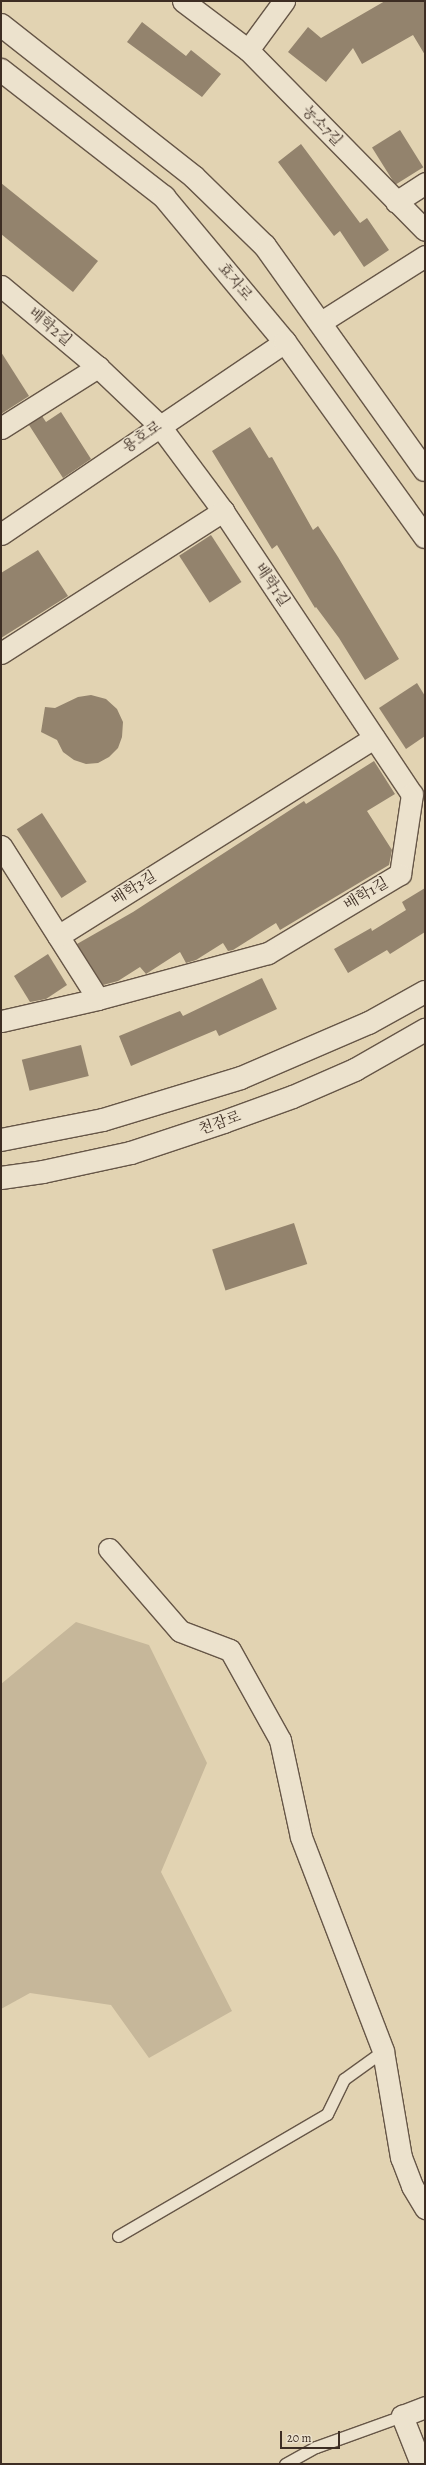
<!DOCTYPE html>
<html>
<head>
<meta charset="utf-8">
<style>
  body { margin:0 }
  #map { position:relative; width:426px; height:2465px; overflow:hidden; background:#e2d3b2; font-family:Alegreya,"Noto Serif KR",serif }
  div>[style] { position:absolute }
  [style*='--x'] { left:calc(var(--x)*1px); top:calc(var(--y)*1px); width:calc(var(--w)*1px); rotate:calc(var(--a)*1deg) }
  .green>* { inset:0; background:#c6b79a }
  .building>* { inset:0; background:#93836d; transform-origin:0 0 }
  .roads { filter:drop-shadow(1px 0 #665647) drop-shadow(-1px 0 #665647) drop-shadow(0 1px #665647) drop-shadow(0 -1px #665647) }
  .service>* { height:11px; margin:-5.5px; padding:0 5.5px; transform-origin:5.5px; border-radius:5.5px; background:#ece2cd }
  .minor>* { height:21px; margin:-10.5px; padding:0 10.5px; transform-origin:10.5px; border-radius:10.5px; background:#ece2cd }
  .tertiary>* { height:22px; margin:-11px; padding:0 11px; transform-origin:11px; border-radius:11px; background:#ece2cd }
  span { translate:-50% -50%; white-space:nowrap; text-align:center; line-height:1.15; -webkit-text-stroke:3px #ece2cd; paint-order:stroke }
  .street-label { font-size:15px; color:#3d2d23 }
  .frame { position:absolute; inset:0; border:2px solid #3d2d23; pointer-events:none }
  .scale { position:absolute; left:280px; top:2431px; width:60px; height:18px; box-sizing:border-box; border:2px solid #3d2d23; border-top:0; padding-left:5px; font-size:12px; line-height:14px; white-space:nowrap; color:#3d2d23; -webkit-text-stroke:3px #ece2cd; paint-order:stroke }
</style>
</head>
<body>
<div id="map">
  <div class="green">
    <i style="clip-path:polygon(76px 1622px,149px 1645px,207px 1763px,161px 1872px,232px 2011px,149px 2058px,111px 2005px,30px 1993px,1px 2009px,1px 1684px)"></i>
  </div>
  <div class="building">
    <i style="clip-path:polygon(385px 1px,425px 1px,425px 55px,413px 35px,362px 64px,353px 48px,326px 82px,288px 52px,308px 27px,321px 38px)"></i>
    <i style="clip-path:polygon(142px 22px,186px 56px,191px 50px,221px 74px,202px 97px,127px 42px)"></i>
    <i style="left:400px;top:130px;width:44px;height:33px;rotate:58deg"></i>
    <i style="clip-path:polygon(301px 144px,360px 223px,367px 218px,389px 250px,364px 267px,340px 231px,334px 236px,278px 162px)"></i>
    <i style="clip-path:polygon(1px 183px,98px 261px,73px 292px,1px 234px)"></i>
    <i style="clip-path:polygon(1px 352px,29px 396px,1px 414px)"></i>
    <i style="clip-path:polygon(61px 412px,91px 459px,63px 478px,29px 425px,42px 416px,46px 422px)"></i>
    <i style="clip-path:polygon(250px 427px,269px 458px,272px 457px,313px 530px,318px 526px,338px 557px,399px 659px,365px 680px,339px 638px,316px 607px,315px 608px,277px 545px,272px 549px,212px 451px)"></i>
    <i style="left:211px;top:535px;width:56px;height:38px;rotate:57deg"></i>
    <i style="clip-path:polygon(38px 550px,68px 596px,1px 638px,1px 573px)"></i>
    <i style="clip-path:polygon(417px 683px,425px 696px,425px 736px,406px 749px,379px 708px)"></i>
    <i style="clip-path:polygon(91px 695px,106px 699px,117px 709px,123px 722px,122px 737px,118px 748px,109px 757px,98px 763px,86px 764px,74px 760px,63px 752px,57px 740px,41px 732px,45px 707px,55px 708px,78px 697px)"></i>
    <i style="clip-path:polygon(374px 761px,395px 794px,367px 811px,392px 850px,389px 865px,280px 930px,276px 923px,233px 950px,228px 951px,223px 943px,196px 960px,186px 963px,180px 952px,146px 974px,140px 967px,118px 981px,103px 985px,77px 944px,133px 912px,304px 801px,306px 804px)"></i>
    <i style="left:42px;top:813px;width:82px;height:30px;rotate:57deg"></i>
    <i style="clip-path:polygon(425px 888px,425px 932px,390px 954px,387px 950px,348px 973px,334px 949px,371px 928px,372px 931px,406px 910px,402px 902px)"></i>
    <i style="clip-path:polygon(48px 954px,67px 985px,46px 999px,30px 1002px,14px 976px)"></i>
    <i style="clip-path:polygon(262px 978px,277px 1009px,219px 1036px,216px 1030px,131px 1066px,119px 1036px,180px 1011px,183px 1016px)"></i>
    <i style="left:81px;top:1045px;width:32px;height:61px;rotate:76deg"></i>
    <i style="left:294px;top:1223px;width:43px;height:86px;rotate:72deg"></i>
  </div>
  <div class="roads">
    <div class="service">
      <i style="--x:118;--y:2236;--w:242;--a:-30.3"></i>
      <i style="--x:327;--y:2114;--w:39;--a:-64"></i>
      <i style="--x:344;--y:2079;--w:48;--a:-35.7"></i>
      <i style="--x:285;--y:2464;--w:35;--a:-29"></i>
      <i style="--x:316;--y:2447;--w:91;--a:-19.8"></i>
    </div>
    <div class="minor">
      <i style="--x:183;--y:1;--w:81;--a:37"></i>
      <i style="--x:248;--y:50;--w:252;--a:45.5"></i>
      <i style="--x:248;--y:50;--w:61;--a:-53.7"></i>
      <i style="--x:396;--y:202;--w:35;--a:-33"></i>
      <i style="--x:1;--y:286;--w:126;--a:39.9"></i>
      <i style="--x:98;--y:367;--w:84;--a:43.6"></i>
      <i style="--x:159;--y:425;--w:107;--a:53.3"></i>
      <i style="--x:223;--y:511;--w:340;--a:56.3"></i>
      <i style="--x:412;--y:794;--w:81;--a:98.5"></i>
      <i style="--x:400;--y:874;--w:154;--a:149.1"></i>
      <i style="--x:268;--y:953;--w:176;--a:164.9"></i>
      <i style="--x:98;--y:999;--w:99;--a:167.2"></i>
      <i style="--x:321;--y:322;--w:123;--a:-32.4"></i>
      <i style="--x:1;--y:428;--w:115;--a:-32.2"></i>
      <i style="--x:1;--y:534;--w:343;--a:-34.1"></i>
      <i style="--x:1;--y:653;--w:264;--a:-32.6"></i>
      <i style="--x:1;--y:846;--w:181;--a:57.6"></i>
      <i style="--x:58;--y:936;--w:373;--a:-32.1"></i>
      <i style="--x:109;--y:1549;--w:108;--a:49.1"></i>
      <i style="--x:180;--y:1631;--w:53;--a:20.8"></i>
      <i style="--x:230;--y:1650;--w:103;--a:60.9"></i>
      <i style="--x:280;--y:1740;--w:99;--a:77.8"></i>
      <i style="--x:301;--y:1837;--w:229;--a:69"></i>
      <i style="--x:383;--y:2051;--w:108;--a:80.4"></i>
      <i style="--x:401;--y:2157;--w:31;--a:69"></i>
      <i style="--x:412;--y:2186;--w:26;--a:59"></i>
      <i style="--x:421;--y:2464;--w:52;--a:-111.6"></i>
      <i style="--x:402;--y:2416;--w:25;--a:-21"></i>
    </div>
    <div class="tertiary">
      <i style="--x:1;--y:25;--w:246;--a:38.2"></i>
      <i style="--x:194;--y:177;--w:99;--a:44.2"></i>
      <i style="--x:265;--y:246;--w:275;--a:54.5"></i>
      <i style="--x:1;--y:70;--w:207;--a:37.9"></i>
      <i style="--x:164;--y:197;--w:189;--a:50.2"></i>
      <i style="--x:285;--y:342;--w:240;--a:54.3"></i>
      <i style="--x:1;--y:1140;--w:104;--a:-11.1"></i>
      <i style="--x:103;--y:1120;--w:144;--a:-16.9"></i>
      <i style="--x:241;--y:1078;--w:139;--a:-23.3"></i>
      <i style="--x:369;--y:1023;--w:64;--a:-29"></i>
      <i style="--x:1;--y:1178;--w:42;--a:-8.1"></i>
      <i style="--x:43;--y:1172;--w:90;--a:-12.2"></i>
      <i style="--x:131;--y:1153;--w:98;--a:-18.4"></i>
      <i style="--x:224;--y:1122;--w:73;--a:-19.9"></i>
      <i style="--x:293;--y:1097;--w:68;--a:-23.5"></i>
      <i style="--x:355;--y:1070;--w:81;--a:-29.7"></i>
    </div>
  </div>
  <div class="street-label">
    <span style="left:322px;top:126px;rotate:46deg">농소7길</span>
    <span style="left:235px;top:282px;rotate:50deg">효자로</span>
    <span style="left:50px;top:327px;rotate:40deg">배학2길</span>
    <span style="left:142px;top:437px;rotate:-34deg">용호로</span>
    <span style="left:272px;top:585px;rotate:56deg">배학1길</span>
    <span style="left:134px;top:888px;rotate:-32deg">배학3길</span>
    <span style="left:366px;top:894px;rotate:-31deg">배학1길</span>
    <span style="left:220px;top:1123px;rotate:-19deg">천잠로</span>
  </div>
  <div class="frame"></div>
  <div class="scale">20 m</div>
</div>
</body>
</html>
